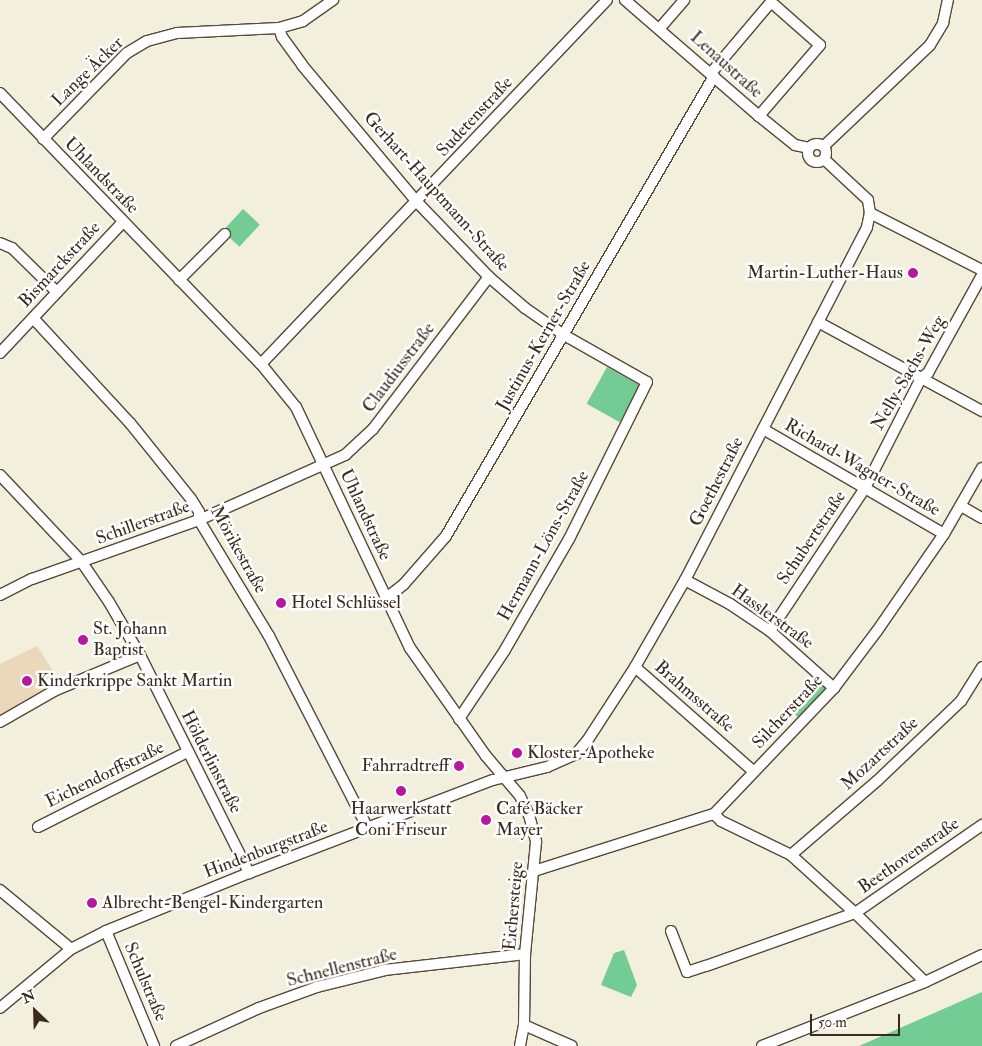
<!DOCTYPE html>
<html>
<head>
<meta charset="utf-8">
<style>
  body { margin:0 }
  #map { position:relative; width:982px; height:1046px; overflow:hidden; background:#f2efdc; font-family:"IM FELL Double Pica",serif }
  div>[style] { position:absolute }
  [style*='--x'] { left:calc(var(--x)*1px); top:calc(var(--y)*1px); width:calc(var(--w)*1px); rotate:calc(var(--a)*1deg) }
  .built>* { inset:0; background:#ebd8ba }
  .green>* { inset:0; background:#72cc93; transform-origin:0 0 }
  .roads { filter:drop-shadow(1px 0 #56483a) drop-shadow(-1px 0 #56483a) drop-shadow(0 1px #56483a) drop-shadow(0 -1px #56483a) }
  .street>* { height:10px; margin:-5px; padding:0 5px; transform-origin:5px; border-radius:5px; background:#fff }
  .street>.ring { margin:-5px; padding:0; box-sizing:content-box; background:none; border:10px solid #fff; border-radius:50% }
  .dots>* { width:14px; height:14px; translate:-50% -50%; box-sizing:border-box; border:2px solid #fff; border-radius:50% }
  span { translate:-50% -50%; white-space:nowrap; text-align:center; line-height:1.15; -webkit-text-stroke:5px #fff; paint-order:stroke }
  .street-label { font-size:18px; color:#3b2a1e }
  .poi-label { font-size:18px; color:#3b2a1e }
  .right { translate:-100% -50%; text-align:right }
  .left { translate:0 -50%; text-align:left }
  .north { position:absolute; left:10px; top:986px; width:50px; height:50px; -webkit-text-stroke:4px #fff; paint-order:stroke; rotate:336deg; font-size:14px; font-weight:700; line-height:20px; text-align:center; color:#3b2a1e }
  .north::after { content:''; display:block; margin:auto; width:18px; height:22px; background:#3b2a1e; clip-path:polygon(50% 0,100% 100%,50% 72%,0 100%) }
  .scale { position:absolute; left:810px; top:1014px; width:90px; height:22px; box-sizing:border-box; border:2px solid #3b2a1e; border-top:0; padding-left:6px; font-size:15px; line-height:18px; white-space:nowrap; color:#3b2a1e; -webkit-text-stroke:4px #fff; paint-order:stroke }
</style>
</head>
<body>
<div id="map">
  <div class="built">
    <i style="clip-path:polygon(37px 646px,53px 671px,54px 691px,0 722px,0 664px)"></i>
  </div>
  <div class="green">
    <i style="left:243px;top:209px;width:23px;height:30px;rotate:43deg"></i>
    <i style="left:607px;top:367px;width:38px;height:42px;rotate:29deg"></i>
    <i style="left:820px;top:674px;width:20px;height:46px;rotate:45deg"></i>
    <i style="clip-path:polygon(624px 950px,637px 985px,631px 997px,601px 985px,614px 953px)"></i>
    <i style="clip-path:polygon(982px 992px,982px 1046px,859px 1046px)"></i>
  </div>
  <div class="roads">
    <div class="street">
      <i style="--x:625;--y:0;--w:177;--a:40.9"></i>
      <i style="--x:759;--y:116;--w:46;--a:38.9"></i>
      <i style="--x:795;--y:145;--w:14;--a:12"></i>
      <i style="--x:279;--y:28;--w:9;--a:72"></i>
      <i style="--x:282;--y:37;--w:34;--a:54"></i>
      <i style="--x:302;--y:65;--w:179;--a:50"></i>
      <i style="--x:417;--y:202;--w:104;--a:46.2"></i>
      <i style="--x:489;--y:277;--w:48;--a:40.7"></i>
      <i style="--x:525;--y:308;--w:47;--a:34.7"></i>
      <i style="--x:564;--y:335;--w:95;--a:29.5"></i>
      <i style="--x:647;--y:382;--w:175;--a:116.4"></i>
      <i style="--x:569;--y:539;--w:128;--a:120"></i>
      <i style="--x:505;--y:650;--w:83;--a:123.7"></i>
      <i style="--x:660;--y:28;--w:37;--a:-49"></i>
      <i style="--x:711;--y:73;--w:93;--a:-49.8"></i>
      <i style="--x:771;--y:2;--w:65;--a:41.3"></i>
      <i style="--x:820;--y:45;--w:94;--a:130.7"></i>
      <i style="--x:0;--y:93;--w:376;--a:46.1"></i>
      <i style="--x:261;--y:364;--w:55;--a:50.9"></i>
      <i style="--x:296;--y:407;--w:267;--a:64.7"></i>
      <i style="--x:410;--y:648;--w:132;--a:54.9"></i>
      <i style="--x:486;--y:756;--w:52;--a:49.6"></i>
      <i style="--x:520;--y:796;--w:21;--a:65"></i>
      <i style="--x:529;--y:815;--w:28;--a:75"></i>
      <i style="--x:536;--y:842;--w:113;--a:95.6"></i>
      <i style="--x:525;--y:954;--w:71;--a:90.8"></i>
      <i style="--x:524;--y:1025;--w:21;--a:101"></i>
      <i style="--x:43;--y:139;--w:120;--a:-45.7"></i>
      <i style="--x:127;--y:53;--w:23;--a:-31"></i>
      <i style="--x:147;--y:41;--w:31;--a:-15"></i>
      <i style="--x:177;--y:33;--w:102;--a:-2.8"></i>
      <i style="--x:279;--y:28;--w:25;--a:-16"></i>
      <i style="--x:303;--y:21;--w:37;--a:-35"></i>
      <i class="ring" style="left:808px;top:144px;width:8px;height:8px"></i>
      <i style="--x:824;--y:146;--w:146;--a:-43.6"></i>
      <i style="--x:930;--y:45;--w:26;--a:-59"></i>
      <i style="--x:943;--y:23;--w:24;--a:-78"></i>
      <i style="--x:870;--y:213;--w:126;--a:27"></i>
      <i style="--x:0;--y:243;--w:13;--a:23"></i>
      <i style="--x:12;--y:248;--w:63;--a:44.4"></i>
      <i style="--x:179;--y:280;--w:65;--a:-45"></i>
      <i style="--x:33;--y:318;--w:143;--a:47.3"></i>
      <i style="--x:130;--y:423;--w:97;--a:51.2"></i>
      <i style="--x:191;--y:499;--w:15;--a:58"></i>
      <i style="--x:199;--y:512;--w:8;--a:90"></i>
      <i style="--x:199;--y:520;--w:135;--a:58.9"></i>
      <i style="--x:269;--y:636;--w:217;--a:62.8"></i>
      <i style="--x:818;--y:322;--w:187;--a:28.5"></i>
      <i style="--x:0;--y:353;--w:180;--a:-46.8"></i>
      <i style="--x:261;--y:364;--w:502;--a:-46.45"></i>
      <i style="--x:763;--y:429;--w:209;--a:30.1"></i>
      <i style="--x:0;--y:475;--w:118;--a:46.7"></i>
      <i style="--x:81;--y:561;--w:50;--a:55.7"></i>
      <i style="--x:109;--y:602;--w:61;--a:59.7"></i>
      <i style="--x:140;--y:655;--w:244;--a:63.4"></i>
      <i style="--x:961;--y:506;--w:24;--a:30"></i>
      <i style="--x:685;--y:580;--w:51;--a:28.1"></i>
      <i style="--x:730;--y:604;--w:48;--a:34"></i>
      <i style="--x:770;--y:631;--w:86;--a:41.7"></i>
      <i style="--x:0;--y:595;--w:36;--a:-27"></i>
      <i style="--x:32;--y:579;--w:177;--a:-19.5"></i>
      <i style="--x:199;--y:520;--w:160;--a:-24"></i>
      <i style="--x:345;--y:455;--w:38;--a:-43"></i>
      <i style="--x:373;--y:429;--w:191;--a:-52.7"></i>
      <i style="--x:385;--y:599;--w:24;--a:-38"></i>
      <i style="--x:404;--y:584;--w:64;--a:-48.8"></i>
      <i style="--x:446;--y:536;--w:532;--a:-59.77"></i>
      <i style="--x:770;--y:631;--w:172;--a:-56.4"></i>
      <i style="--x:865;--y:488;--w:123;--a:-63"></i>
      <i style="--x:921;--y:378;--w:9;--a:-36"></i>
      <i style="--x:928;--y:373;--w:112;--a:-61.1"></i>
      <i style="--x:635;--y:667;--w:157;--a:41.4"></i>
      <i style="--x:0;--y:722;--w:62;--a:-29.9"></i>
      <i style="--x:54;--y:691;--w:93;--a:-22.7"></i>
      <i style="--x:714;--y:814;--w:10;--a:45"></i>
      <i style="--x:721;--y:821;--w:78;--a:25.9"></i>
      <i style="--x:791;--y:855;--w:86;--a:42.2"></i>
      <i style="--x:855;--y:913;--w:98;--a:44.6"></i>
      <i style="--x:38;--y:827;--w:167;--a:-26.7"></i>
      <i style="--x:791;--y:855;--w:113;--a:-40.7"></i>
      <i style="--x:877;--y:781;--w:116;--a:-43.6"></i>
      <i style="--x:961;--y:701;--w:40;--a:-58"></i>
      <i style="--x:534;--y:871;--w:189;--a:-17.6"></i>
      <i style="--x:714;--y:814;--w:174;--a:-46.4"></i>
      <i style="--x:834;--y:688;--w:71;--a:-53"></i>
      <i style="--x:877;--y:631;--w:118;--a:-55.4"></i>
      <i style="--x:944;--y:534;--w:76;--a:-60.1"></i>
      <i style="--x:0;--y:890;--w:92;--a:39.7"></i>
      <i style="--x:106;--y:931;--w:125;--a:67.3"></i>
      <i style="--x:671;--y:931;--w:44;--a:68.7"></i>
      <i style="--x:687;--y:972;--w:20;--a:-18"></i>
      <i style="--x:706;--y:966;--w:158;--a:-19.6"></i>
      <i style="--x:855;--y:913;--w:155;--a:-34.7"></i>
      <i style="--x:0;--y:1008;--w:92;--a:-39.7"></i>
      <i style="--x:71;--y:949;--w:39;--a:-27"></i>
      <i style="--x:106;--y:931;--w:154;--a:-22.1"></i>
      <i style="--x:249;--y:873;--w:261;--a:-20.9"></i>
      <i style="--x:493;--y:780;--w:56;--a:-13.5"></i>
      <i style="--x:547;--y:767;--w:32;--a:-24"></i>
      <i style="--x:576;--y:754;--w:17;--a:-50"></i>
      <i style="--x:587;--y:741;--w:88;--a:-57"></i>
      <i style="--x:635;--y:667;--w:100;--a:-60.1"></i>
      <i style="--x:685;--y:580;--w:397;--a:-62.7"></i>
      <i style="--x:867;--y:227;--w:14;--a:-78"></i>
      <i style="--x:870;--y:213;--w:13;--a:-99"></i>
      <i style="--x:868;--y:200;--w:60;--a:-137"></i>
      <i style="--x:524;--y:1025;--w:52;--a:23.6"></i>
      <i style="--x:176;--y:1046;--w:91;--a:-24.6"></i>
      <i style="--x:259;--y:1008;--w:62;--a:-19.9"></i>
      <i style="--x:317;--y:987;--w:70;--a:-14"></i>
      <i style="--x:385;--y:970;--w:141;--a:-6.5"></i>
      <i style="--x:762;--y:1046;--w:175;--a:-21.4"></i>
      <i style="--x:925;--y:982;--w:63;--a:-25.3"></i>
    </div>
  </div>
  <div class="dots">
    <i style="left:913px;top:273px;background:#b5179e"></i>
    <i style="left:281px;top:603px;background:#b5179e"></i>
    <i style="left:83px;top:640px;background:#b5179e"></i>
    <i style="left:27px;top:681px;background:#b5179e"></i>
    <i style="left:517px;top:753px;background:#b5179e"></i>
    <i style="left:459px;top:766px;background:#b5179e"></i>
    <i style="left:401px;top:791px;background:#b5179e"></i>
    <i style="left:486px;top:820px;background:#b5179e"></i>
    <i style="left:92px;top:903px;background:#b5179e"></i>
  </div>
  <div class="street-label">
    <span style="left:726px;top:65px;rotate:42deg">Lenaustraße</span>
    <span style="left:88px;top:72px;rotate:-44deg">Lange Äcker</span>
    <span style="left:475px;top:117px;rotate:-47deg">Sudetenstraße</span>
    <span style="left:101px;top:176px;rotate:46deg">Uhlandstraße</span>
    <span style="left:436px;top:192px;rotate:48deg">Gerhart-Hauptmann-Straße</span>
    <span style="left:60px;top:265px;rotate:-47deg">Bismarckstraße</span>
    <span style="left:544px;top:336px;rotate:-60deg">Justinus-Kerner-Straße</span>
    <span style="left:399px;top:368px;rotate:-53deg">Claudiusstraße</span>
    <span style="left:909px;top:373px;rotate:-60deg">Nelly-Sachs-Weg</span>
    <span style="left:862px;top:468px;rotate:30deg">Richard-Wagner-Straße</span>
    <span style="left:717px;top:482px;rotate:-63deg">Goethestraße</span>
    <span style="left:365px;top:515px;rotate:65deg">Uhlandstraße</span>
    <span style="left:143px;top:523px;rotate:-20deg">Schillerstraße</span>
    <span style="left:812px;top:538px;rotate:-56deg">Schubertstraße</span>
    <span style="left:544px;top:546px;rotate:-61deg">Hermann-Löns-Straße</span>
    <span style="left:238px;top:550px;rotate:61deg">Mörikestraße</span>
    <span style="left:772px;top:617px;rotate:36deg">Hasslerstraße</span>
    <span style="left:694px;top:697px;rotate:41deg">Brahmsstraße</span>
    <span style="left:788px;top:712px;rotate:-47deg">Silcherstraße</span>
    <span style="left:880px;top:754px;rotate:-43deg">Mozartstraße</span>
    <span style="left:211px;top:762px;rotate:63deg">Hölderlinstraße</span>
    <span style="left:105px;top:775px;rotate:-26deg">Eichendorffstraße</span>
    <span style="left:266px;top:850px;rotate:-21deg">Hindenburgstraße</span>
    <span style="left:909px;top:856px;rotate:-35deg">Beethovenstraße</span>
    <span style="left:514px;top:906px;rotate:-85deg">Eichersteige</span>
    <span style="left:342px;top:968px;rotate:-14deg">Schnellenstraße</span>
    <span style="left:145px;top:982px;rotate:67deg">Schulstraße</span>
  </div>
  <div class="poi-label">
    <span class="right" style="left:903px;top:273px">Martin-Luther-Haus</span>
    <span class="left" style="left:291px;top:603px">Hotel Schlüssel</span>
    <span class="left" style="left:93px;top:640px">St. Johann<br>Baptist</span>
    <span class="left" style="left:37px;top:681px">Kinderkrippe Sankt Martin</span>
    <span class="left" style="left:527px;top:753px">Kloster-Apotheke</span>
    <span class="right" style="left:449px;top:766px">Fahrradtreff</span>
    <span style="left:401px;top:820px">Haarwerkstatt<br>Coni Friseur</span>
    <span class="left" style="left:496px;top:820px">Café Bäcker<br>Mayer</span>
    <span class="left" style="left:102px;top:903px">Albrecht-Bengel-Kindergarten</span>
  </div>
  <div class="north">N</div>
  <div class="scale">50 m</div>
</div>
</body>
</html>
